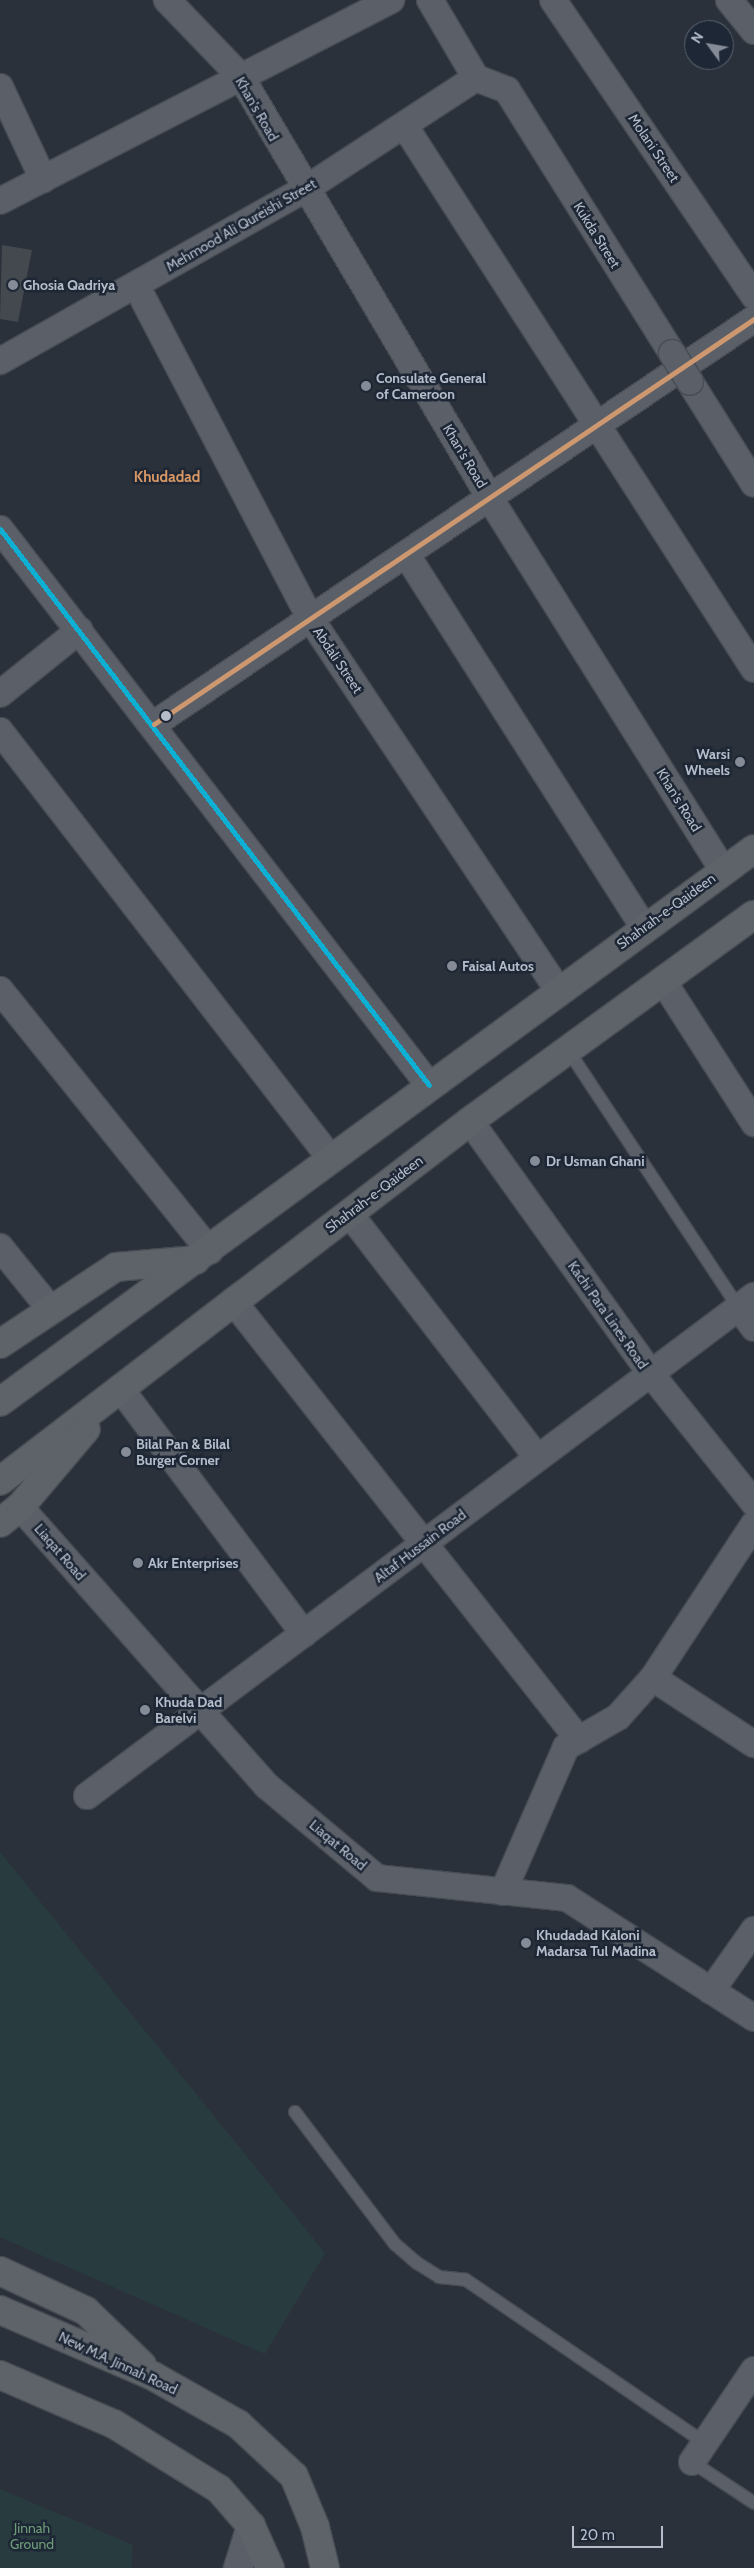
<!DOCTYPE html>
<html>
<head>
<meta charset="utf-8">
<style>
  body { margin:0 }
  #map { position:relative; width:754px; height:2568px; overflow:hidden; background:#2b313a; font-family:Cabin,sans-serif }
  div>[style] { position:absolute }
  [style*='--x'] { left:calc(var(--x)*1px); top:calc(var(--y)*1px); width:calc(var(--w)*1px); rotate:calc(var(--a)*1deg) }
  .green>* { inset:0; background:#283c40 }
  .building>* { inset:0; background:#444950 }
  .roads { filter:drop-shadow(1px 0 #474c53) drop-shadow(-1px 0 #474c53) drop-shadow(0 1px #474c53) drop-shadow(0 -1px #474c53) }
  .service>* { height:12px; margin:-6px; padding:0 6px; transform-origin:6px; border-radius:6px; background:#5b6068 }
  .minor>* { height:26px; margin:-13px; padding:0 13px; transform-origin:13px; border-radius:13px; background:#5b6068 }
  .tertiary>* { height:28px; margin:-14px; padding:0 14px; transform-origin:14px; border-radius:14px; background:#5b6068 }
  .primary>* { height:28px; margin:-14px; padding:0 14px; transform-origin:14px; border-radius:14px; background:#5e6269 }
  .bridges { filter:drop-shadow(1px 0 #474c53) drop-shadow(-1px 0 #474c53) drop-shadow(0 1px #474c53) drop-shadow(0 -1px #474c53) }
  .minor-bridge>* { height:26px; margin:-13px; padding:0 13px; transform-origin:13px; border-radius:13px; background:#5b6068 }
  .bus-1>* { height:5px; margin:-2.5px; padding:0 2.5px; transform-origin:2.5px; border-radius:2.5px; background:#0dafd3 }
  .bus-2>* { height:5px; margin:-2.5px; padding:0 2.5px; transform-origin:2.5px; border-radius:2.5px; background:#cd976f }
  .dots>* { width:14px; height:14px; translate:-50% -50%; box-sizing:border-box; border:2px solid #1e2735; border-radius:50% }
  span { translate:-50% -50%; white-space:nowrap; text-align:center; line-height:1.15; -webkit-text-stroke:5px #1e2735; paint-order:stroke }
  .street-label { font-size:14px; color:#b5bdcb }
  .poi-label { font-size:14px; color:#b5bdcb; font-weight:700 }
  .left { translate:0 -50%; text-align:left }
  .right { translate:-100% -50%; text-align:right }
  .park-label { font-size:14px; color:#6c9c77 }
  .neighbourhood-label { font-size:15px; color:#d89763; font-weight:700 }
  .north { position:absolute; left:684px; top:20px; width:50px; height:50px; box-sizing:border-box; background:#1e2735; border:1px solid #5a6371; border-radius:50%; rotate:302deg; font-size:14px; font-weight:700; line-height:20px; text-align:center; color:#b5bdcb }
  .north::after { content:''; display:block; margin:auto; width:18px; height:22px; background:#858c98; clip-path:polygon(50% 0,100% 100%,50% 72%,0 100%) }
  .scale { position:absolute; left:572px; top:2526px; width:91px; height:22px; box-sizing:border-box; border:2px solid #b5bdcb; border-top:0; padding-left:6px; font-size:15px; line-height:18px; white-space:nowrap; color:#b5bdcb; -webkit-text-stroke:4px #1e2735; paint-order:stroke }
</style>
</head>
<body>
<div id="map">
  <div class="green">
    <i style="clip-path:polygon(0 1852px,325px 2253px,265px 2354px,0 2237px)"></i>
    <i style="clip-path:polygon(0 2489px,133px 2545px,131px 2568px,0 2568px)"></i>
  </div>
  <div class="building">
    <i style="clip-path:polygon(2px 245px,32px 250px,18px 322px,0 319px)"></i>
  </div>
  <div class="roads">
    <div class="service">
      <i style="--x:568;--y:1050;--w:310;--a:56.5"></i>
      <i style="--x:295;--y:2112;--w:166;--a:52.9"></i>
      <i style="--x:395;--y:2244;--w:29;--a:41"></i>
      <i style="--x:417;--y:2263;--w:26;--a:32"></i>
      <i style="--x:439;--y:2277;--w:27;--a:6"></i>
      <i style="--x:466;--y:2280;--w:289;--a:34.3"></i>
      <i style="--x:692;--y:2462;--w:74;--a:33.5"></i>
    </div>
    <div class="minor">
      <i style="--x:167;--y:0;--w:107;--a:46.1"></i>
      <i style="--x:241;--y:77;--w:488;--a:59.4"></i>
      <i style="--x:489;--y:497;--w:440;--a:57.9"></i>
      <i style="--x:430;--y:0;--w:91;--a:59.5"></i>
      <i style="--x:553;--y:0;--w:358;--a:55.8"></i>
      <i style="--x:729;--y:0;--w:40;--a:51"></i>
      <i style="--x:476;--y:78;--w:33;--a:21"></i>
      <i style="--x:507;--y:90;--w:310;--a:57.9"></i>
      <i style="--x:0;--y:87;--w:102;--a:64.9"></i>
      <i style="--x:406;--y:128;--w:643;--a:57.25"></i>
      <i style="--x:0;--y:201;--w:440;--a:-27.2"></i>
      <i style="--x:136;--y:285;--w:376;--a:62.4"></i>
      <i style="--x:310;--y:618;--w:447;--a:56.3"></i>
      <i style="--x:0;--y:361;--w:349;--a:-29.4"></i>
      <i style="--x:304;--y:190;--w:205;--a:-33.1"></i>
      <i style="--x:690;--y:382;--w:120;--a:57.9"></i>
      <i style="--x:0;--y:529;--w:702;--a:52.35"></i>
      <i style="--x:406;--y:554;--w:442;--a:57.5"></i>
      <i style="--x:0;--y:694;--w:102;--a:-38.7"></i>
      <i style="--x:154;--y:724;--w:724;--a:-34.02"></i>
      <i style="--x:0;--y:731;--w:541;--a:52.28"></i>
      <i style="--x:663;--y:981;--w:169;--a:57.3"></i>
      <i style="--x:0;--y:990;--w:335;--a:51.2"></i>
      <i style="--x:470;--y:1121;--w:311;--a:54.4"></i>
      <i style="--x:651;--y:1374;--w:165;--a:51.4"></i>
      <i style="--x:349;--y:1213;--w:309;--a:52.4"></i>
      <i style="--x:0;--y:1247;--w:81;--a:51"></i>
      <i style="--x:233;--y:1301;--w:559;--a:51.76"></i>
      <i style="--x:739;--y:1308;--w:25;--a:53"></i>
      <i style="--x:120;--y:1388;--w:307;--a:53.2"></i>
      <i style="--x:20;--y:1507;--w:373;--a:48.5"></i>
      <i style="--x:267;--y:1786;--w:143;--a:39.9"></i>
      <i style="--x:377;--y:1878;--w:191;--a:6"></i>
      <i style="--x:567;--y:1898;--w:222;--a:32.7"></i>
      <i style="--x:653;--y:1678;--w:121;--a:33.2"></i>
      <i style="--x:87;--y:1796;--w:834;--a:-36.86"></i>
      <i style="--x:503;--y:1892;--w:158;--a:-66.5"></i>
      <i style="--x:566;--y:1747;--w:60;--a:-30"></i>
      <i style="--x:618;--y:1717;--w:52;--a:-48.1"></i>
      <i style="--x:653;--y:1678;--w:184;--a:-56.7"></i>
      <i style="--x:711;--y:1991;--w:75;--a:-54.8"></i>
      <i style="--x:692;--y:2462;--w:111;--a:-56"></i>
    </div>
    <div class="tertiary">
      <i style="--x:238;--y:2568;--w:44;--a:-72.8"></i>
    </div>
    <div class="primary">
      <i style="--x:0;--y:1344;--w:139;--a:-33.6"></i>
      <i style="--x:116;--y:1267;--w:80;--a:-5"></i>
      <i style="--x:0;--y:1402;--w:935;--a:-36.26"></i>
      <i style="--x:0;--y:1481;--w:592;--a:-37.45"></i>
      <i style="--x:470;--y:1121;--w:351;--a:-36"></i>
      <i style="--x:0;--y:1523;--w:26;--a:-39"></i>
      <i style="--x:20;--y:1507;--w:102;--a:-49.8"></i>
      <i style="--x:0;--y:2271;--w:95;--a:24.9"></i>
      <i style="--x:86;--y:2311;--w:78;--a:44"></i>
      <i style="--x:0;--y:2310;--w:167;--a:23.3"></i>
      <i style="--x:153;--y:2376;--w:98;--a:29.5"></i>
      <i style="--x:238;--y:2424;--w:76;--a:42.9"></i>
      <i style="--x:294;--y:2476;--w:55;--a:67.6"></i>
      <i style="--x:315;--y:2527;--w:42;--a:76.3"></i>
      <i style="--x:0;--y:2375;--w:124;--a:23.3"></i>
      <i style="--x:114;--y:2424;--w:123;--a:31.8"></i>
      <i style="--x:219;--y:2489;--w:49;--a:49.1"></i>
      <i style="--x:251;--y:2526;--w:46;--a:65.7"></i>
    </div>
  </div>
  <div class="bridges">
    <div class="minor-bridge">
      <i style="--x:672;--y:353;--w:34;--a:58"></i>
    </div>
  </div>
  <div class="bus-1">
    <i style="--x:0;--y:529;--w:702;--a:52.35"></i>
  </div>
  <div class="bus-2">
    <i style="--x:154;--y:724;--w:724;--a:-34.02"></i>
  </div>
  <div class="dots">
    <i style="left:13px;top:285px;background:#858c98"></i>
    <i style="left:366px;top:386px;background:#858c98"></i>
    <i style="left:166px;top:716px;background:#b5bdcb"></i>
    <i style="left:740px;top:762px;background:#858c98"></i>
    <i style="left:452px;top:966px;background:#858c98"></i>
    <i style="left:535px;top:1161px;background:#858c98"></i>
    <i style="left:126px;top:1452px;background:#858c98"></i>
    <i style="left:138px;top:1563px;background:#858c98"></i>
    <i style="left:145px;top:1710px;background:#858c98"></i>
    <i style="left:526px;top:1943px;background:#858c98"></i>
  </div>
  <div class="street-label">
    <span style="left:257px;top:109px;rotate:60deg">Khan's Road</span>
    <span style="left:654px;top:148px;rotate:56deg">Molani Street</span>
    <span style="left:241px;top:225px;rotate:-30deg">Mehmood Ali Qureishi Street</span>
    <span style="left:597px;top:235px;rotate:58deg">Kukda Street</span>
    <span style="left:465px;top:456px;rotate:59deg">Khan's Road</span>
    <span style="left:338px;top:660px;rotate:56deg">Abdali Street</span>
    <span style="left:679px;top:800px;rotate:58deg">Khan's Road</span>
    <span style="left:666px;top:911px;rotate:-36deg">Shahrah-e-Qaideen</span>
    <span style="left:374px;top:1194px;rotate:-37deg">Shahrah-e-Qaideen</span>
    <span style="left:608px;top:1315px;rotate:55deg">Kachi Para Lines Road</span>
    <span style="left:420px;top:1546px;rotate:-37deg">Altaf Hussain Road</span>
    <span style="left:60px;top:1552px;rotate:49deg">Liaqat Road</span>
    <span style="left:338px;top:1845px;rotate:40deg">Liaqat Road</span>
    <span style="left:118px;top:2363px;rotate:25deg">New M.A. Jinnah Road</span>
  </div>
  <div class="poi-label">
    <span class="left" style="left:23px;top:285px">Ghosia Qadriya</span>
    <span class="left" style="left:376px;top:386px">Consulate General<br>of Cameroon</span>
    <span class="right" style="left:730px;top:762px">Warsi<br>Wheels</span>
    <span class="left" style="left:462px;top:966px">Faisal Autos</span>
    <span class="left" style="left:546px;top:1161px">Dr Usman Ghani</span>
    <span class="left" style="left:136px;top:1452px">Bilal Pan &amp; Bilal<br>Burger Corner</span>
    <span class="left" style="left:148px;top:1563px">Akr Enterprises</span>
    <span class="left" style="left:155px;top:1710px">Khuda Dad<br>Barelvi</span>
    <span class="left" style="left:536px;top:1943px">Khudadad Kaloni<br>Madarsa Tul Madina</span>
  </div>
  <div class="park-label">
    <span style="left:32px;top:2536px">Jinnah<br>Ground</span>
  </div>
  <div class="neighbourhood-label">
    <span style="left:167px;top:478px">Khudadad</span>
  </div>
  <div class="north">N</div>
  <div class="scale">20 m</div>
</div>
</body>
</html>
